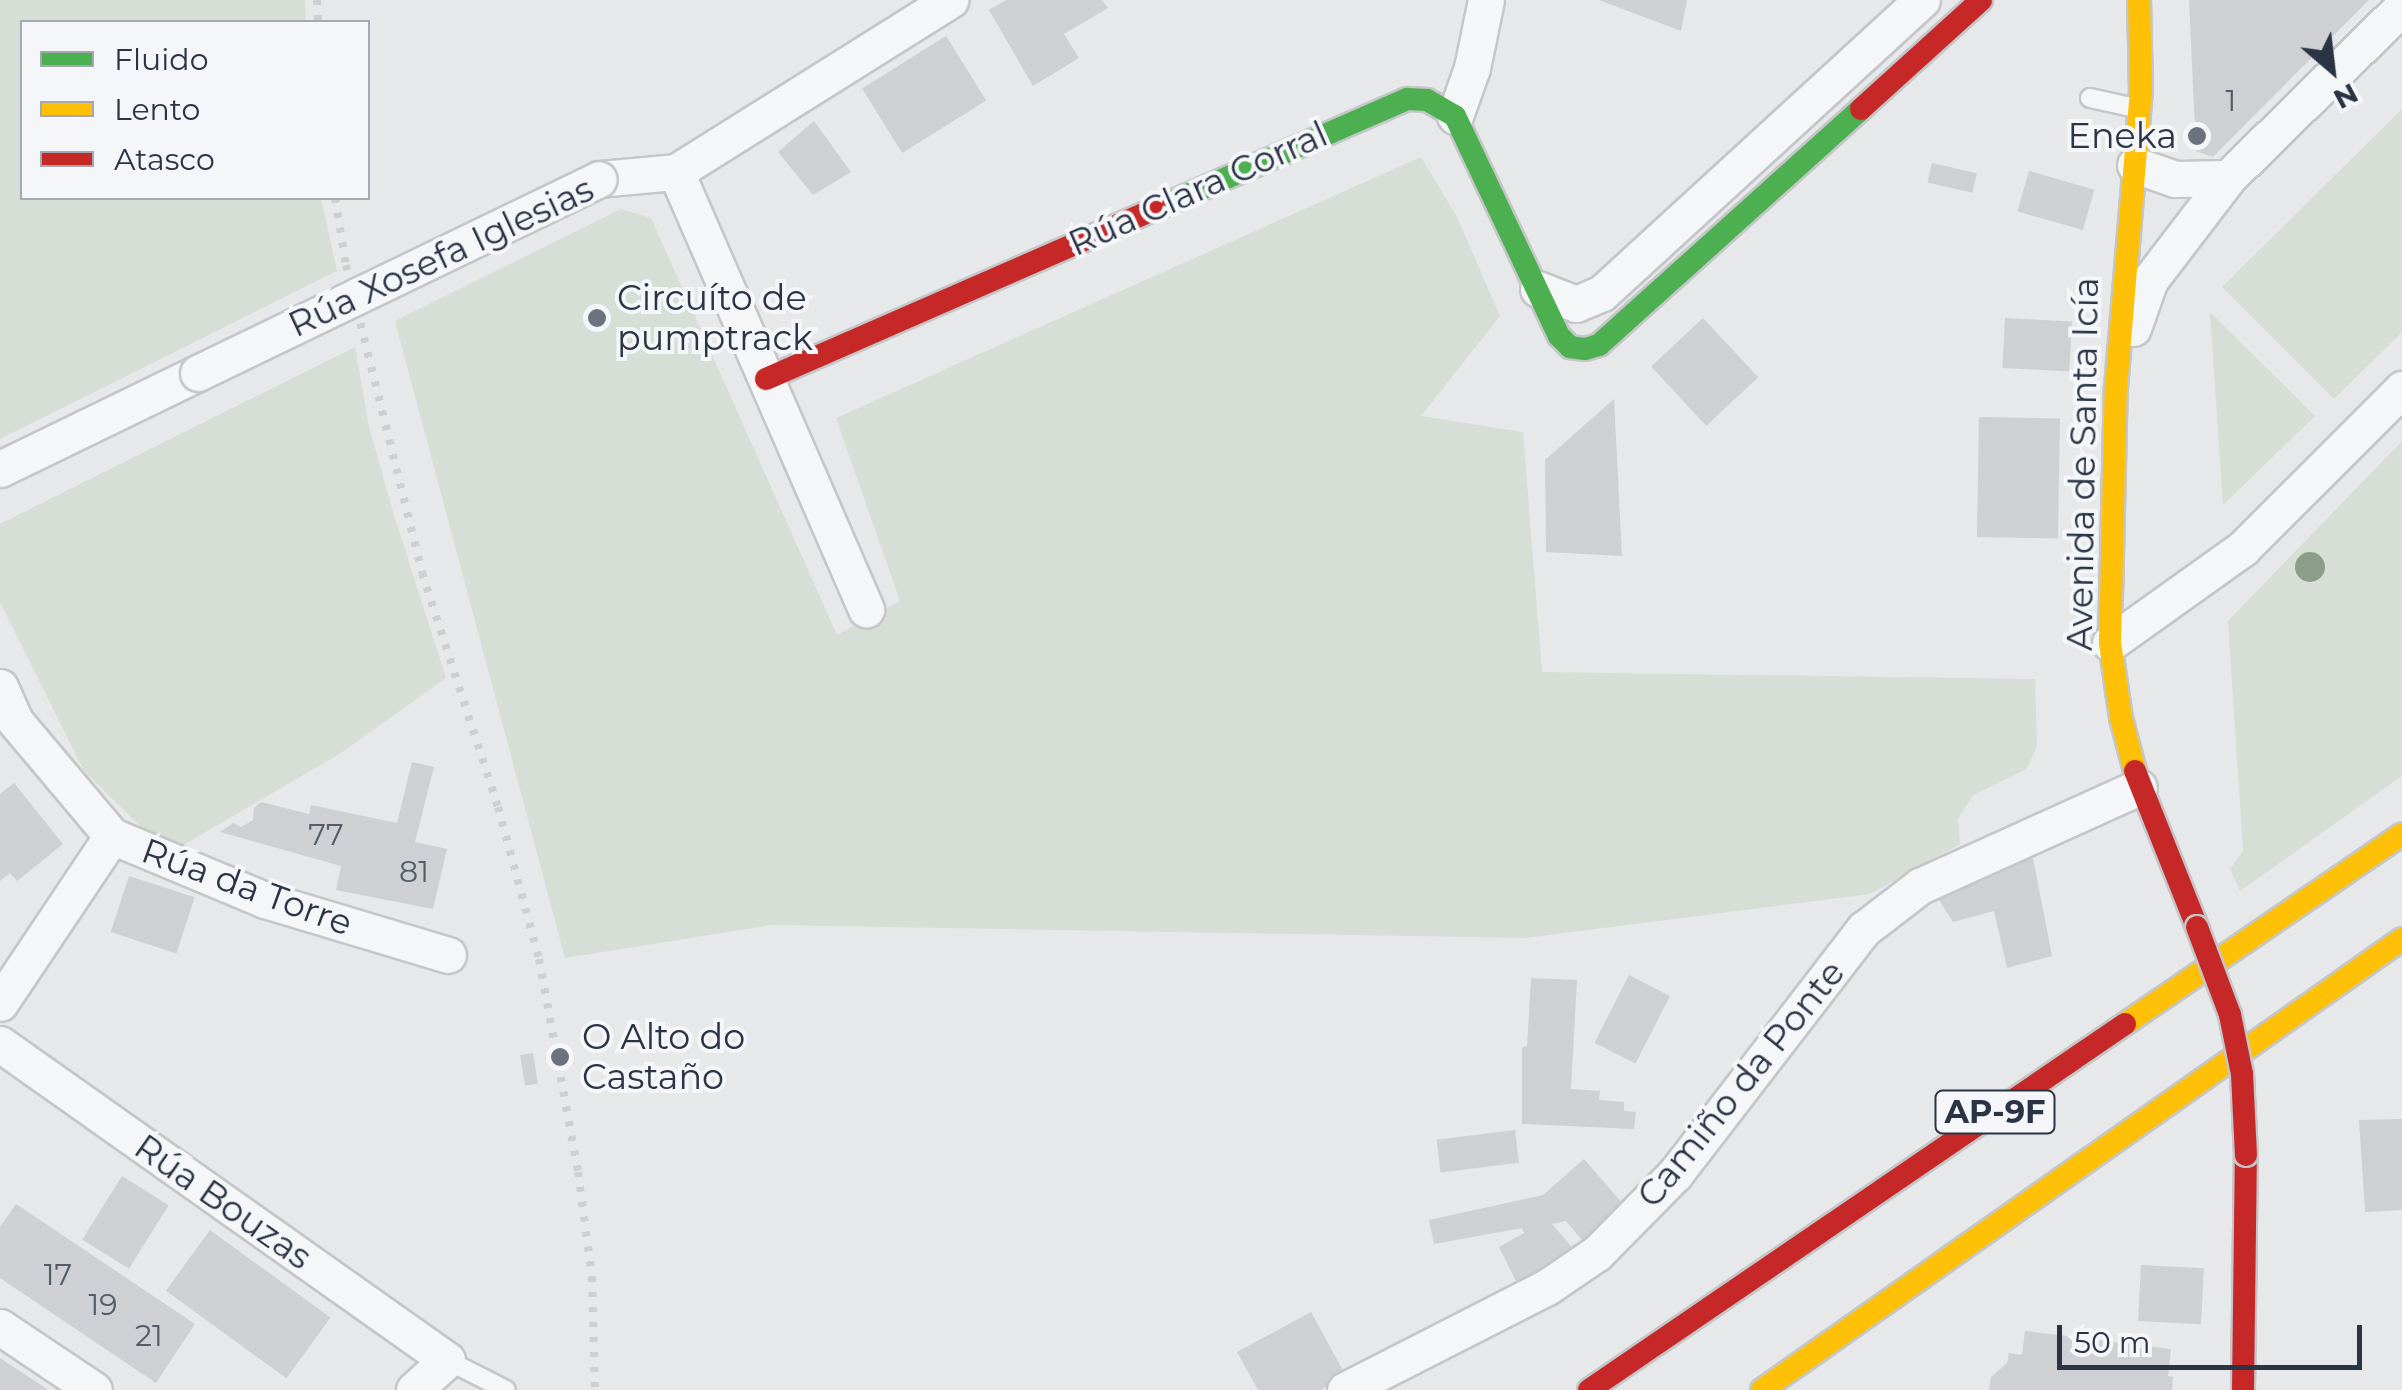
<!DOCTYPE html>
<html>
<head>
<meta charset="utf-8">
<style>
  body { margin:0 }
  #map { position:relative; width:2402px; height:1390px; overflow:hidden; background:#e6e8ea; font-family:Montserrat,sans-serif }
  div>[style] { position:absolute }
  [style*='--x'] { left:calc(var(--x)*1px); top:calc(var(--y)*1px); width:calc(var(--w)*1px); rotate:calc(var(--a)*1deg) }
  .green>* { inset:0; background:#d6ded6 }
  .building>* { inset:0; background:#ced0d3; transform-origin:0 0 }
  .roads { filter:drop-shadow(2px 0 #c4c6c8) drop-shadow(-2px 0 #c4c6c8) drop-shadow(0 2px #c4c6c8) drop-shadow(0 -2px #c4c6c8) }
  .lane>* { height:18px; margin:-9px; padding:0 9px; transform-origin:9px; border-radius:9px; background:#f5f6f7 }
  .street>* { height:35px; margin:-17.5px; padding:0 17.5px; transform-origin:17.5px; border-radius:17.5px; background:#f5f6f7 }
  .fast>* { height:22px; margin:-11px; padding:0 11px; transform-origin:11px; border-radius:11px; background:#4caf50 }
  .slow>* { height:22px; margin:-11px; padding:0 11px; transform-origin:11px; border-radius:11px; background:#ffc107 }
  .jam>* { height:22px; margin:-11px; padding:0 11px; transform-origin:11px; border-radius:11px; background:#c62828 }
  .rail>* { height:8px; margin-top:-4px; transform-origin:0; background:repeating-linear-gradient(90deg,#cecfd2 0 5px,transparent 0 15px) }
  .bridges { filter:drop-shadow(2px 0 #c4c6c8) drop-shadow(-2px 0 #c4c6c8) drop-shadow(0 2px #c4c6c8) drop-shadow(0 -2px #c4c6c8) }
  .street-bridge>* { height:35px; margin:-17.5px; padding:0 17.5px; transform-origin:17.5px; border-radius:17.5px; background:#f5f6f7 }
  .jam-bridge>* { height:22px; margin:-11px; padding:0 11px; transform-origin:11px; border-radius:11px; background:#c62828 }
  .trees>* { width:30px; height:30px; margin:-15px; border-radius:50%; background:#8a9e88 }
  .dots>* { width:28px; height:28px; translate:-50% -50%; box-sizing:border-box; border:5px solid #f4f6f9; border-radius:50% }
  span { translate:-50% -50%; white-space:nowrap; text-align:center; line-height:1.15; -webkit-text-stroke:8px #f4f6f9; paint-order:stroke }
  .number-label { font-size:30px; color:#545c69 }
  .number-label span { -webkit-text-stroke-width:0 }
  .shield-label span { padding:2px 8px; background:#f4f6f9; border:2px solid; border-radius:8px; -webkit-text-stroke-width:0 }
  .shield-label { font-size:32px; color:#2b3445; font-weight:700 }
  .poi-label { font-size:35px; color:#2b3445 }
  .right { translate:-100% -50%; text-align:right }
  .left { translate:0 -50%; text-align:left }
  .street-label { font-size:35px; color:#2b3445 }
  .legend { position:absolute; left:20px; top:20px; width:350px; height:180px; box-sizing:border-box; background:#f4f6f9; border:2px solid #a4a8b1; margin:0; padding:12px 18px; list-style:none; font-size:30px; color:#2b3445 }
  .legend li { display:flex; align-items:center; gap:20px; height:50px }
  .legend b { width:50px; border:2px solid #a4a8b1 }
  .north { position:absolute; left:2282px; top:20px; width:100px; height:100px; -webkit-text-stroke:8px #f4f6f9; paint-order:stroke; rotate:152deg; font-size:28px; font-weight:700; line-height:40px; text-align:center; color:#2b3445 }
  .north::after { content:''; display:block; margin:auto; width:35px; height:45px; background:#2b3445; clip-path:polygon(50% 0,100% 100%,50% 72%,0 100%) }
  .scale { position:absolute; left:2057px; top:1325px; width:305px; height:45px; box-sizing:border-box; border:5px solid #2b3445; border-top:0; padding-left:12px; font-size:30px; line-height:35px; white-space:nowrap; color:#2b3445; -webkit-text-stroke:8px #f4f6f9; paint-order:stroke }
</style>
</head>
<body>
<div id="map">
  <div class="green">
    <i style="clip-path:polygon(0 0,305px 0,306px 22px,22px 22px,22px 198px,321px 198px,337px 271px,0 439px)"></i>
    <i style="clip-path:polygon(2402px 109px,2402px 332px,2334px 399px,2222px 287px)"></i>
    <i style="clip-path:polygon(1421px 157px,1457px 217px,1500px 316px,1421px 416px,1523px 432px,1542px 672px,2035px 679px,2037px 746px,2027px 769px,1973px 795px,1958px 819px,1960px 844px,1870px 894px,1525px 938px,772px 925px,565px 958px,395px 321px,621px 209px,651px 218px,837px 635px,900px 601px,836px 418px)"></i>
    <i style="clip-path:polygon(2210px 312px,2315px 416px,2223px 505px)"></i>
    <i style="clip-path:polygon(355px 347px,369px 427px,393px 512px,446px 678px,341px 753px,180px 847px,143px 829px,84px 771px,0 602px,0 524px)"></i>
    <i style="clip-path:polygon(2402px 441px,2402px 776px,2240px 891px,2230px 869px,2243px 851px,2228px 621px)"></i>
  </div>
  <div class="building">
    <i style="clip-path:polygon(1006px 0,1102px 0,1108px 8px,1064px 34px,1079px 58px,1033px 86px,989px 10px)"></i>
    <i style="clip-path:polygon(1599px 0,1687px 0,1681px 31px)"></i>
    <i style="clip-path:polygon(2189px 0,2369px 0,2213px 157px,2196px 151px)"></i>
    <i style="left:946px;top:36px;width:76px;height:99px;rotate:58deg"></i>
    <i style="clip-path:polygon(814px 121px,851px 172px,813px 195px,778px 152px)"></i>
    <i style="left:1932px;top:163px;width:46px;height:20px;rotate:13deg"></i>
    <i style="left:2029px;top:171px;width:68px;height:42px;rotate:16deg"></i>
    <i style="left:1703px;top:318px;width:81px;height:71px;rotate:47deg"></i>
    <i style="left:2005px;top:318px;width:67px;height:50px;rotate:3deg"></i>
    <i style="clip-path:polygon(1614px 399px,1622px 556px,1546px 552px,1545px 460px)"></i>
    <i style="left:1979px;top:417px;width:81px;height:120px;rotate:1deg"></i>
    <i style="clip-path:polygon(412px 762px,434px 767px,415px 842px,447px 849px,433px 909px,336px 890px,341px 866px,220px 832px,233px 823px,241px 827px,253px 820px,254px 808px,261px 802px,309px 814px,311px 805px,397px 823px)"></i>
    <i style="clip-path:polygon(14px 783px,63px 844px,17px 881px,10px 873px,0 881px,0 794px)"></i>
    <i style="clip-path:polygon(2033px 858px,2052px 956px,2007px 968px,1994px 911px,1953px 922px,1939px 900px,2015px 862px)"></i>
    <i style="left:129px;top:876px;width:69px;height:59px;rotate:18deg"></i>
    <i style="left:1629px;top:975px;width:46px;height:76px;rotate:27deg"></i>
    <i style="clip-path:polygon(1531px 978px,1577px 980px,1571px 1089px,1600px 1091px,1599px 1100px,1624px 1102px,1624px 1111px,1636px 1112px,1634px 1129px,1522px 1124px,1522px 1048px,1527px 1046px)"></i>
    <i style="left:533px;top:1053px;width:31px;height:13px;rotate:81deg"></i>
    <i style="clip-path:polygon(2402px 1119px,2402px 1210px,2365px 1212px,2359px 1120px)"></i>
    <i style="left:1515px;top:1130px;width:33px;height:79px;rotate:83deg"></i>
    <i style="clip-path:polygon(1584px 1159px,1630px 1212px,1587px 1246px,1566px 1221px,1552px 1224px,1577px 1253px,1520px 1289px,1499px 1247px,1524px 1233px,1522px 1228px,1434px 1244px,1429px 1220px,1543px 1195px)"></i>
    <i style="left:122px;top:1176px;width:55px;height:75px;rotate:32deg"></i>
    <i style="clip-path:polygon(16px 1204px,195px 1324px,156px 1383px,0 1278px,0 1227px)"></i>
    <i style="left:210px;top:1230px;width:149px;height:75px;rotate:36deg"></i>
    <i style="left:2141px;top:1265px;width:63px;height:56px;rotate:3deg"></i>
    <i style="clip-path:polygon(1311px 1312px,1346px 1376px,1321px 1390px,1258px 1390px,1237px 1352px)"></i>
    <i style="clip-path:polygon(2025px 1331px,2171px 1349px,2168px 1376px,2173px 1377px,2172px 1390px,1989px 1390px,1991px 1377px,2007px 1363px,2009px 1353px,2022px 1355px)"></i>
    <i style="clip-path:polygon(0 1358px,41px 1385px,48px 1390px,0 1390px)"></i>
  </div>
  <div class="roads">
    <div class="lane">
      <i style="--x:2090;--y:98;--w:51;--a:12.4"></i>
      <i style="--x:447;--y:1360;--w:66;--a:27"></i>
    </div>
    <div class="street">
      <i style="--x:1455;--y:116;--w:51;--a:-70.5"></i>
      <i style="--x:1472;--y:68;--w:69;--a:-78.4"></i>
      <i style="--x:2135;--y:165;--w:42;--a:19.3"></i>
      <i style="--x:2175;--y:179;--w:53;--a:-1.1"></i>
      <i style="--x:676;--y:172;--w:477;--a:66.5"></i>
      <i style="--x:599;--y:179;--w:77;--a:-5.2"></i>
      <i style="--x:676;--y:172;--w:324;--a:-32.1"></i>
      <i style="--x:1538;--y:289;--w:41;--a:21.5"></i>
      <i style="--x:1576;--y:304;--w:28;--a:-23"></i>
      <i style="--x:1602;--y:293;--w:434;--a:-42.5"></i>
      <i style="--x:2133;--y:328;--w:51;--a:-70.5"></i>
      <i style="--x:2150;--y:280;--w:128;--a:-52.6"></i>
      <i style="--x:2228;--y:178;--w:244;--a:-44.5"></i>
      <i style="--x:0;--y:469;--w:220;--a:-25.9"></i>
      <i style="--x:2110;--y:643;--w:163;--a:-35.5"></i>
      <i style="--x:2243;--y:548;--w:225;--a:-45"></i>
      <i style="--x:0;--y:687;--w:37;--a:66"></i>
      <i style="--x:15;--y:721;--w:150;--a:49.9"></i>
      <i style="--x:112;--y:836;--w:166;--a:22.7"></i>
      <i style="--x:265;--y:900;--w:191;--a:16.7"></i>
      <i style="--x:0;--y:1003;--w:201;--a:-56.2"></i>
      <i style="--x:0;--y:1044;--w:547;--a:35.26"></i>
      <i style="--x:447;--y:1360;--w:45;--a:137.7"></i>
      <i style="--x:0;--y:1327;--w:113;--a:33.8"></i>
      <i style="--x:1345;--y:1390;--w:227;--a:-27"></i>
      <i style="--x:1547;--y:1287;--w:60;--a:-34.2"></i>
      <i style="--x:1597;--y:1253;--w:111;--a:-45.4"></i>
      <i style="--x:1675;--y:1174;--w:309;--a:-52.4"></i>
      <i style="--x:1864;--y:929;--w:71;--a:-37.5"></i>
      <i style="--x:1920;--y:886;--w:240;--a:-24.3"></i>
    </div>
    <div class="fast">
      <i style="--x:1160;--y:207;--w:270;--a:-23.6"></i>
      <i style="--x:1407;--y:99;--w:20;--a:3"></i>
      <i style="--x:1427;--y:100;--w:32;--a:30"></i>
      <i style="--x:1455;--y:116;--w:243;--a:64.7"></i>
      <i style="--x:1559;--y:336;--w:16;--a:45"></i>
      <i style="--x:1570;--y:347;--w:15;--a:8"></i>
      <i style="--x:1585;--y:349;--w:15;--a:-16"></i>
      <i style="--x:1599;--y:345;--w:353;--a:-42"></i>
    </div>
    <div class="slow">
      <i style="--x:2135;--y:771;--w:55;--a:-104.8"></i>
      <i style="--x:2121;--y:718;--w:76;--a:-98.3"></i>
      <i style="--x:2110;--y:643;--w:255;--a:-88.7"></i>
      <i style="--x:2116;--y:388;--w:296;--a:-85.2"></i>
      <i style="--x:2141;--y:93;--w:93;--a:-91.2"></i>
      <i style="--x:2125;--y:1024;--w:336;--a:-34.4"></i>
      <i style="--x:1762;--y:1390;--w:783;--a:-35.17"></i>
    </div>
    <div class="jam">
      <i style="--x:1861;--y:109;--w:162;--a:-42.2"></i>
      <i style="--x:766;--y:379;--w:430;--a:-23.6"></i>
      <i style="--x:2135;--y:771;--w:168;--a:68.3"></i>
      <i style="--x:1589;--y:1390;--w:649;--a:-34.33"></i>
      <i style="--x:2243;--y:1390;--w:235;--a:-89.3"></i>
    </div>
  </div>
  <div class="rail">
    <i style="--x:317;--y:0;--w:22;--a:87"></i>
    <i style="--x:335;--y:198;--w:68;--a:80.7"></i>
    <i style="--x:346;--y:265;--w:317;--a:76.1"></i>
    <i style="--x:422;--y:573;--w:246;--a:72"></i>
    <i style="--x:498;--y:807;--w:157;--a:74.9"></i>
    <i style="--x:539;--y:959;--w:217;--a:79.6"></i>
    <i style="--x:578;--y:1172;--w:106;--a:82.4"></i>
    <i style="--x:592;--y:1277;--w:113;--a:88.5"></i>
  </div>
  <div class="bridges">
    <div class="street-bridge">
      <i style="--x:198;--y:373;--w:445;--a:-25.8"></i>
    </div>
    <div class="jam-bridge">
      <i style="--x:2197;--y:927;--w:94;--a:69.4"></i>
      <i style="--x:2230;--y:1015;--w:60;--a:78.5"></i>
      <i style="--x:2242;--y:1074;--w:81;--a:87.2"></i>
    </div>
  </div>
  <div class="trees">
    <i style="left:2310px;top:567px"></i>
  </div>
  <div class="dots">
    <i style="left:2197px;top:136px;background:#6c737f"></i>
    <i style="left:597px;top:318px;background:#6c737f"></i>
    <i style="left:560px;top:1057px;background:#6c737f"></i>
  </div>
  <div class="number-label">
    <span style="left:2231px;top:101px">1</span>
    <span style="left:326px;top:835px">77</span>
    <span style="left:414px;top:872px">81</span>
    <span style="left:58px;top:1275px">17</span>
    <span style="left:103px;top:1305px">19</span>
    <span style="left:149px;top:1336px">21</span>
  </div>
  <div class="shield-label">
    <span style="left:1995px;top:1112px">AP-9F</span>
  </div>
  <div class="poi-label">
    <span class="right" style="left:2177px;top:136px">Eneka</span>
    <span class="left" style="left:617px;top:318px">Circuíto de<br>pumptrack</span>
    <span class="left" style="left:582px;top:1057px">O Alto do<br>Castaño</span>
  </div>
  <div class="street-label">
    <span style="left:1198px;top:189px;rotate:-24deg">Rúa Clara Corral</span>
    <span style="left:441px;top:257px;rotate:-25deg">Rúa Xosefa Iglesias</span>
    <span style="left:2083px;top:464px;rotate:-89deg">Avenida de Santa Icía</span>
    <span style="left:247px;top:887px;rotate:20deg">Rúa da Torre</span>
    <span style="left:1741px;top:1084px;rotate:-51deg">Camiño da Ponte</span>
    <span style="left:223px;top:1202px;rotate:35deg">Rúa Bouzas</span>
  </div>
  <ul class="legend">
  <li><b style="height:12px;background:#4caf50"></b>Fluido</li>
  <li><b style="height:12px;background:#ffc107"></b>Lento</li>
  <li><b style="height:12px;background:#c62828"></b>Atasco</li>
  </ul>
  <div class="north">N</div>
  <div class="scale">50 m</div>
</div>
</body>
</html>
